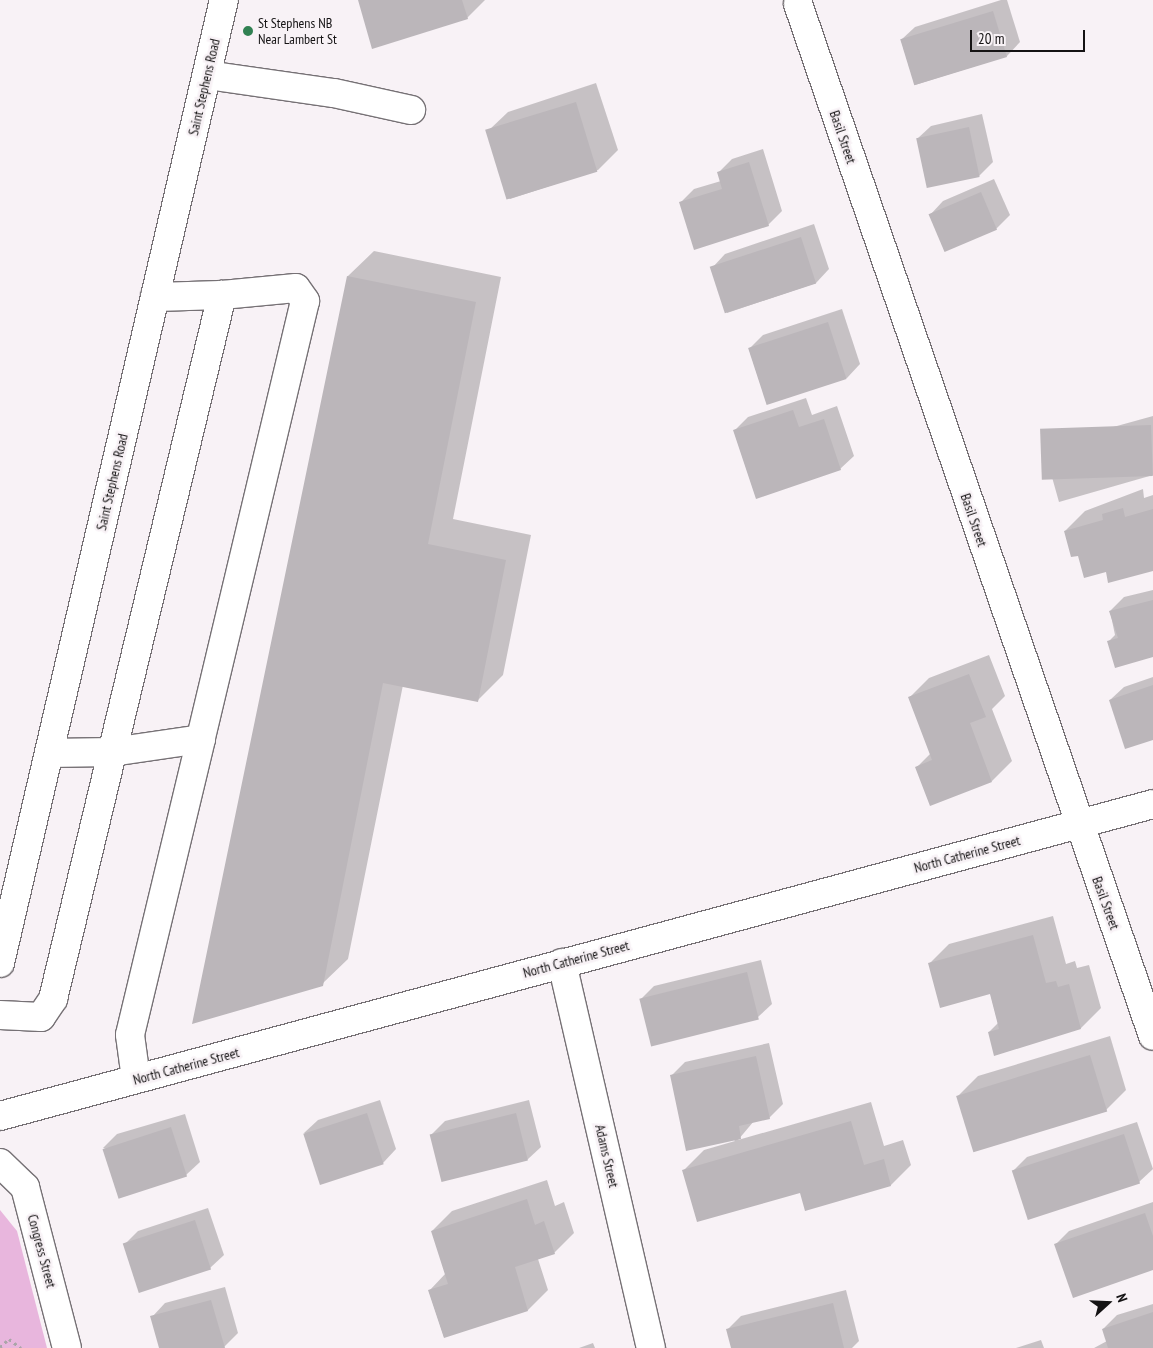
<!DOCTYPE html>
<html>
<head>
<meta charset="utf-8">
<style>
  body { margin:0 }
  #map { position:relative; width:1153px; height:1348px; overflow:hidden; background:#f8f2f6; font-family:"PT Sans Narrow",sans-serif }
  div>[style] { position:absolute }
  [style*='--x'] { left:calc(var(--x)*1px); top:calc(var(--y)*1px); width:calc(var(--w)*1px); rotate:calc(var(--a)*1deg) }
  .green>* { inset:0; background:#e8b6dd }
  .shadow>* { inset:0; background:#0003 }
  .building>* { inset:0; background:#bbb6ba; transform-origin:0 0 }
  .path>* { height:3px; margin-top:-1.5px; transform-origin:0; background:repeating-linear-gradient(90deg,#aaa5a8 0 2.5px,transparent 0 6.5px) }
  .roads { filter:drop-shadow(1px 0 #767175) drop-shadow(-1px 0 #767175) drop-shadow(0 1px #767175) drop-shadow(0 -1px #767175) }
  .minor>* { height:28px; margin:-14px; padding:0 14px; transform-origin:14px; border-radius:14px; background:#fff }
  .major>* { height:28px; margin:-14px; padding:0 14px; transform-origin:14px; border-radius:14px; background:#fff }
  .dots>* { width:14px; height:14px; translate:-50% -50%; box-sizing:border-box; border:2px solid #f8f2f6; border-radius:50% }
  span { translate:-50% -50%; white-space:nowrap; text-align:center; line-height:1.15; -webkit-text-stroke:5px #f8f2f6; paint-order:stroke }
  .poi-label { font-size:14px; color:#151314 }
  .left { translate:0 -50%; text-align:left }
  .street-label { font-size:14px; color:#151314 }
  .north { position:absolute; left:1083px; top:1278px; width:50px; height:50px; -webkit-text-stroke:4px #f8f2f6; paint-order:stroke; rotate:70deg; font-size:14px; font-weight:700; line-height:20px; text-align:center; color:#151314 }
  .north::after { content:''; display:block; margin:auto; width:18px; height:22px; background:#151314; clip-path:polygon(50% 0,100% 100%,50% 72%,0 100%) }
  .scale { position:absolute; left:970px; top:30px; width:115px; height:22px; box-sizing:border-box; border:2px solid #151314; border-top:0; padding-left:6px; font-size:15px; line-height:18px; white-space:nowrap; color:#151314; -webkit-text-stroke:4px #f8f2f6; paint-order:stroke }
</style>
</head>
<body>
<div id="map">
  <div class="green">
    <i style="clip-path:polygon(0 1210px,17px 1231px,47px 1348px,0 1348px)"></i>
  </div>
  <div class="shadow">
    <i style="clip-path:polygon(359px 0,485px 0,467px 18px)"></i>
    <i style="clip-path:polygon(1001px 0,1007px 0,1020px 42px,1007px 56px,915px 85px,901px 40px,915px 27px)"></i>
    <i style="clip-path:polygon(596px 83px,618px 150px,598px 170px,510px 199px,488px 131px,508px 112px)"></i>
    <i style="clip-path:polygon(982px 114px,993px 162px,979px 176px,917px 139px,931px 126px)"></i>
    <i style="clip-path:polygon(763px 149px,782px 211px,768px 225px,680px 203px,694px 189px,721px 181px,718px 173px,732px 159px)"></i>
    <i style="clip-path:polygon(994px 179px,1010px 215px,996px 229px,930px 215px,943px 201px)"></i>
    <i style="clip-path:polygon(814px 224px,829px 269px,816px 283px,727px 313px,712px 268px,725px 254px)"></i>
    <i style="clip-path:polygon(374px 251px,501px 277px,453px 519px,531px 535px,503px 675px,477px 701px,403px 685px,348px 959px,322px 984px,348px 276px)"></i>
    <i style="clip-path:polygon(842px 309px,860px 364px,847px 378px,767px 404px,749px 349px,763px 335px)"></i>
    <i style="clip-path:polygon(806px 398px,812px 415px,837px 406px,854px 456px,840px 469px,734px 431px,748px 417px)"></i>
    <i style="clip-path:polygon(1153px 416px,1153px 475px,1059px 502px,1046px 456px,1059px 442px)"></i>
    <i style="clip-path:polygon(1143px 489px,1144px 498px,1153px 495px,1153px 570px,1107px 571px,1079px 554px,1065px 531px,1085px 511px)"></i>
    <i style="clip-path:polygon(1153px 590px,1153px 656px,1108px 642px,1115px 635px,1110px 611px,1124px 597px)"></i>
    <i style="clip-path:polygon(989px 655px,1005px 696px,992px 709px,1012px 761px,992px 781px,917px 767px,931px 753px,909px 698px,929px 678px)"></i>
    <i style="clip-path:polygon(1153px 677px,1153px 738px,1110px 700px,1124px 687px)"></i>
    <i style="clip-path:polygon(1053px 916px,1066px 964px,1075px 961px,1077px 968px,1089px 965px,1101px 1008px,1081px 1028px,995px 1055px,989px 1032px,998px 1023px,990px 992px,929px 964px,949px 944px)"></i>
    <i style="clip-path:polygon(761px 960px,772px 1004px,758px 1017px,641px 999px,654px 986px)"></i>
    <i style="clip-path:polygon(1110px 1036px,1126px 1090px,1106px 1110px,958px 1096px,978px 1076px)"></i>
    <i style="clip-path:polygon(769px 1043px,783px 1104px,769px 1118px,754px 1121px,738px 1140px,871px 1102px,884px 1146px,903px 1140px,911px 1165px,891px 1185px,801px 1191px,684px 1170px,704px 1150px,735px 1141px,671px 1076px,685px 1062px)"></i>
    <i style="clip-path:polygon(380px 1100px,396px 1149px,383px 1163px,304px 1133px,318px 1120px)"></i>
    <i style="clip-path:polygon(529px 1100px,541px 1147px,527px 1160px,432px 1134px,445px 1121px)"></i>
    <i style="clip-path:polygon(185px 1114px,200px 1162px,186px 1175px,103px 1148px,117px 1134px)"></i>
    <i style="clip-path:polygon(1137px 1122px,1153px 1169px,1139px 1182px,1013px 1171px,1027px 1157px)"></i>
    <i style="clip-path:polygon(547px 1180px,555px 1206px,564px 1202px,574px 1233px,554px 1253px,538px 1259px,548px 1290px,528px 1310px,444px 1337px,429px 1291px,446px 1273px,432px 1231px,452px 1211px)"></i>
    <i style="clip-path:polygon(1153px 1202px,1153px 1269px,1056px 1244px,1069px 1231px)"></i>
    <i style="clip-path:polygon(208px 1208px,224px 1255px,210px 1268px,125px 1244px,138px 1231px)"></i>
    <i style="clip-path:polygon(225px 1287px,238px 1333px,224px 1347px,161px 1348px,152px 1317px,165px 1303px)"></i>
    <i style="clip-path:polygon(846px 1290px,859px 1341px,852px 1348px,732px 1348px,728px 1329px,741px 1316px)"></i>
    <i style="clip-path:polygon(1153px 1304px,1153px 1348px,1094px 1348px,1107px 1341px,1103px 1329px,1117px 1315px)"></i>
    <i style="clip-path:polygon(1041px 1340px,1044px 1348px,1016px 1348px)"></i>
    <i style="clip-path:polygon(593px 1343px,595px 1348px,579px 1348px)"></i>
  </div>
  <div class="building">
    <i style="clip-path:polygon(358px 0,462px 0,468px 19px,372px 49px)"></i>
    <i style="left:993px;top:11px;width:48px;height:97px;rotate:73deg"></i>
    <i style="left:576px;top:102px;width:73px;height:95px;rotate:73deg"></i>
    <i style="left:969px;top:127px;width:51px;height:54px;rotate:78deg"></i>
    <i style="clip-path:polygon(749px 162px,769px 226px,694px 250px,679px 202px,722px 189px,717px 172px)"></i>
    <i style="left:981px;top:192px;width:41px;height:57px;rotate:67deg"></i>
    <i style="left:801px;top:237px;width:49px;height:96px;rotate:72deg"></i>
    <i style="clip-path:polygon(347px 276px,476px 302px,428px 544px,506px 560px,478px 702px,383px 683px,323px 986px,192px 1024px)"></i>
    <i style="left:828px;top:322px;width:60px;height:84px;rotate:72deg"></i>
    <i style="clip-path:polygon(793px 410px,799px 427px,824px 419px,841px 470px,756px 499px,733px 430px)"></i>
    <i style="left:1151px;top:425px;width:51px;height:111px;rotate:88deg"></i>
    <i style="clip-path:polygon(1123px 508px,1125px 517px,1153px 509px,1153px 571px,1108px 583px,1106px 572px,1084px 578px,1078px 556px,1071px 557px,1064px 531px,1103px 520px,1102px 514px)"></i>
    <i style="clip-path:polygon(1153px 600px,1153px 657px,1115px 668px,1107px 641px,1118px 638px,1109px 611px)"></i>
    <i style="clip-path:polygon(969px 674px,986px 717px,970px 723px,992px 782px,930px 806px,915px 767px,932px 760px,908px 697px)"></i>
    <i style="clip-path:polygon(1153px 685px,1153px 740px,1125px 749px,1109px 700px)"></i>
    <i style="clip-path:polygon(1033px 935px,1046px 983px,1056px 981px,1058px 987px,1069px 984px,1081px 1029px,994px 1056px,988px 1032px,999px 1029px,990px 994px,940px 1008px,928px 963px)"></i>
    <i style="left:747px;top:972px;width:49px;height:111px;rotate:76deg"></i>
    <i style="left:1090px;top:1055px;width:59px;height:140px;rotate:73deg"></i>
    <i style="clip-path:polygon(756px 1056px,770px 1119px,739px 1126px,741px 1139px,686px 1151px,670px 1075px)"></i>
    <i style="left:367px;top:1113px;width:54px;height:67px;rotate:72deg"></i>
    <i style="left:516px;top:1113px;width:49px;height:89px;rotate:76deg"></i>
    <i style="clip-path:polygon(851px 1121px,864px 1165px,884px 1159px,891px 1186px,805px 1211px,800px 1193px,697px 1222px,682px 1170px)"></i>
    <i style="left:171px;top:1127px;width:52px;height:72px;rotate:72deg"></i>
    <i style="left:1124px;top:1134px;width:52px;height:118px;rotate:72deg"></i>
    <i style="clip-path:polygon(527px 1199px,535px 1225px,544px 1221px,555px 1254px,515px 1267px,528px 1311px,444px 1338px,428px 1290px,448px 1284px,431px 1231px)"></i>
    <i style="clip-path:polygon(1145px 1213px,1153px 1236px,1153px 1270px,1073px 1298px,1054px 1244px)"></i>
    <i style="left:195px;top:1220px;width:52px;height:76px;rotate:72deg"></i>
    <i style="clip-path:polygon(211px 1300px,225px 1348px,159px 1348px,150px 1316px)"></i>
    <i style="clip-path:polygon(833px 1303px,844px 1348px,731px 1348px,726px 1329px)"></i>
    <i style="clip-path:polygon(1153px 1312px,1153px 1348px,1108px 1348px,1102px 1329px)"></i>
  </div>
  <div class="path">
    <i style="--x:0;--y:1347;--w:12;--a:-42"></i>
    <i style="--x:9;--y:1339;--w:15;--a:37"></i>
  </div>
  <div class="roads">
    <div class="minor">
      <i style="--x:798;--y:4;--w:1091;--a:71.02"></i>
      <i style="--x:207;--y:75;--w:128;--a:8.1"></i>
      <i style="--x:334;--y:93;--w:79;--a:12.4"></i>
      <i style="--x:155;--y:297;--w:67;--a:-1.7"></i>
      <i style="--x:49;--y:753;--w:63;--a:-0.9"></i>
      <i style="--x:112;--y:752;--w:90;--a:-8.3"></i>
      <i style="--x:201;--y:739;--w:304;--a:103.5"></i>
      <i style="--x:130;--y:1035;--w:44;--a:82.2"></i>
      <i style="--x:562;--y:963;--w:395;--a:77"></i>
      <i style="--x:0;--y:1015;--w:41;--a:2.8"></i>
      <i style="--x:41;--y:1017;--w:22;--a:-56"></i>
      <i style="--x:53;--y:999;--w:724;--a:-76.5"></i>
      <i style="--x:222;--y:295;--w:74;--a:-5.4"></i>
      <i style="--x:296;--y:288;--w:16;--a:55"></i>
      <i style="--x:305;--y:301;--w:450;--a:103.4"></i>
      <i style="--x:0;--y:1116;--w:1194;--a:-15.14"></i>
      <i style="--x:0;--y:1163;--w:35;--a:44"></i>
      <i style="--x:25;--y:1187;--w:166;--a:75.4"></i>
    </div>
    <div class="major">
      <i style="--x:0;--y:963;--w:989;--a:-76.91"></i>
    </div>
  </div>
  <div class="dots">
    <i style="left:248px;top:31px;background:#318152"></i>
  </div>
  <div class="poi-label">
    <span class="left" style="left:258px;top:31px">St Stephens NB<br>Near Lambert St</span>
  </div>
  <div class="street-label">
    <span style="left:204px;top:87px;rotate:-77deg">Saint Stephens Road</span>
    <span style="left:843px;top:137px;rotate:71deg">Basil Street</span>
    <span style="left:112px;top:482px;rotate:-77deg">Saint Stephens Road</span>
    <span style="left:974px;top:520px;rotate:71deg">Basil Street</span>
    <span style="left:967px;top:854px;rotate:-15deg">North Catherine Street</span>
    <span style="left:1106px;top:903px;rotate:70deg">Basil Street</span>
    <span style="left:576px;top:959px;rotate:-15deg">North Catherine Street</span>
    <span style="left:186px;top:1066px;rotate:-15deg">North Catherine Street</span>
    <span style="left:607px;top:1156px;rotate:77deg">Adams Street</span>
    <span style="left:42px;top:1251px;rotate:75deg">Congress Street</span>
  </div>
  <div class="north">N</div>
  <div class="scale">20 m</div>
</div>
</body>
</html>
